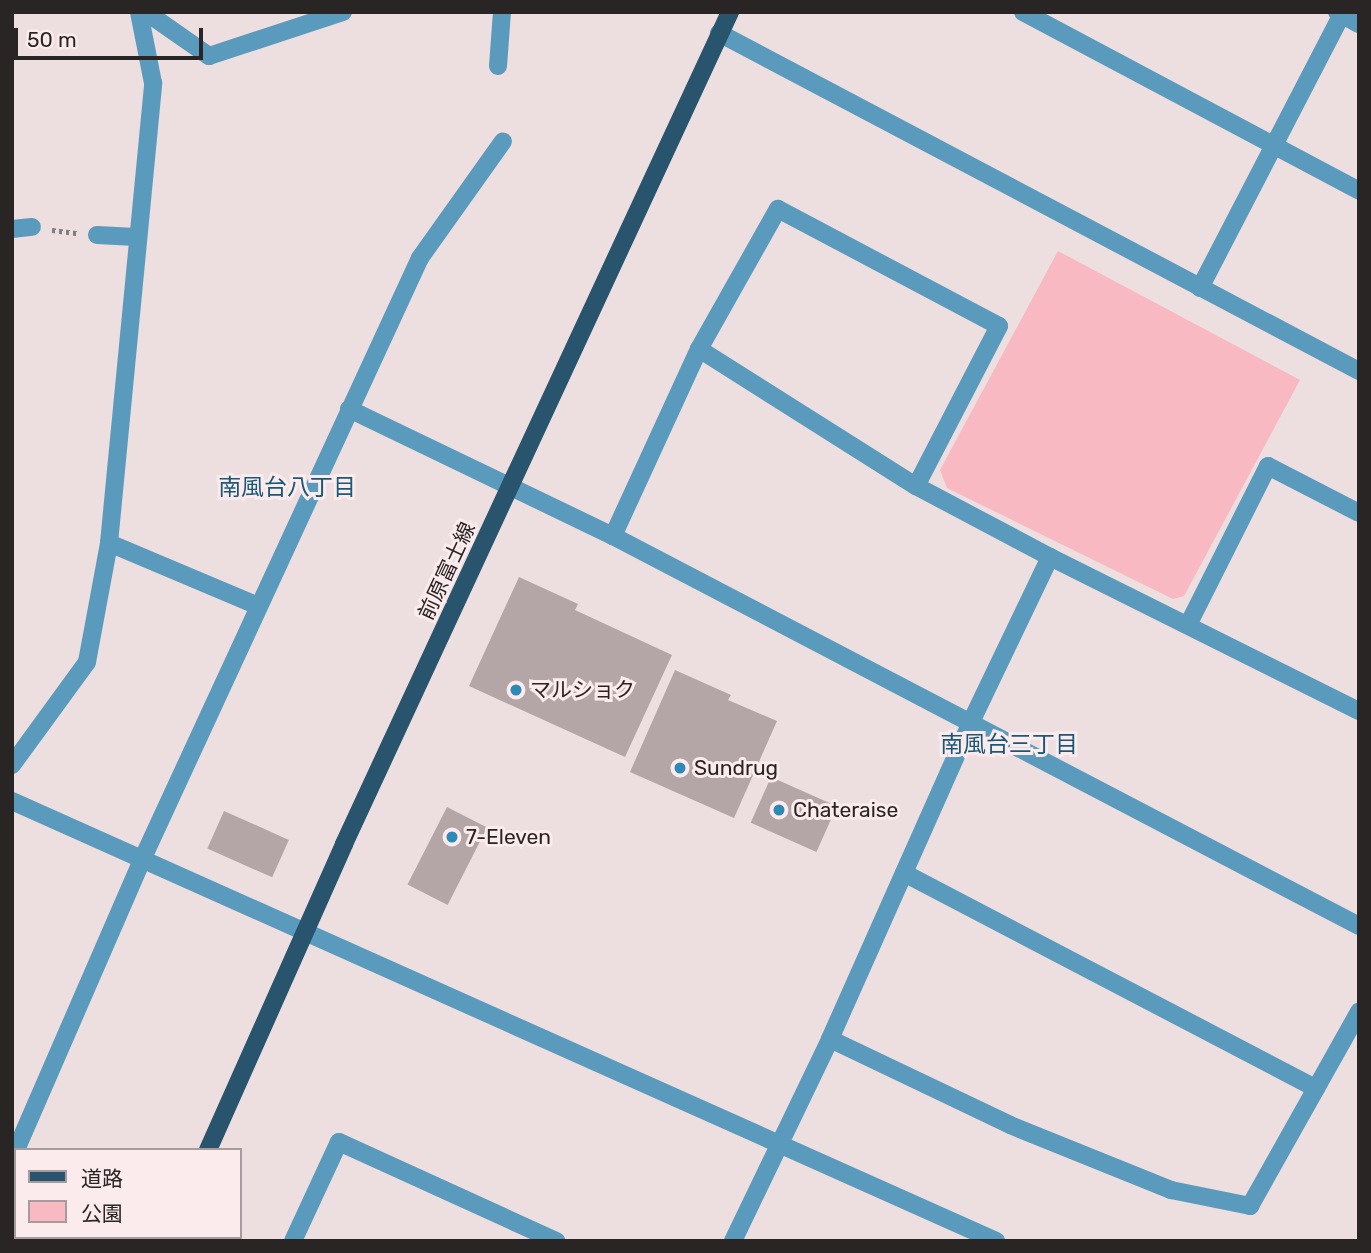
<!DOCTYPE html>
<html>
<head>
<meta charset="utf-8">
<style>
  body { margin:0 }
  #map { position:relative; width:1371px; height:1253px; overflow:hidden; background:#eddee0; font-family:Rubik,"Noto Sans JP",sans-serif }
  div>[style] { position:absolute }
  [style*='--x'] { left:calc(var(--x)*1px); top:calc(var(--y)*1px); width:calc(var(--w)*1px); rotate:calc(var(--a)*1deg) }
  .green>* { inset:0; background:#f8b9c3 }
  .building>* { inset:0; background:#b4a5a7; transform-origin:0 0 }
  .path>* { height:4.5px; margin-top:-2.25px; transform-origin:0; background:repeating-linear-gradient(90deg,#857c7d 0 3.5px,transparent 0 7px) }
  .minor>* { height:18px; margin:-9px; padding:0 9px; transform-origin:9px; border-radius:9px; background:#5a9abd }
  .major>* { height:18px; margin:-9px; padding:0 9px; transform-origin:9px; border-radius:9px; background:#28556d }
  .dots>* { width:19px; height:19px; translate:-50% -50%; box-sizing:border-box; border:4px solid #fbebed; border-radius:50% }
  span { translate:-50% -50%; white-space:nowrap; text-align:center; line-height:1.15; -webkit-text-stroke:6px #fbebed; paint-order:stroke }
  .street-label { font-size:21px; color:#2a2525 }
  .poi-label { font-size:21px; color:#2a2525 }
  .left { translate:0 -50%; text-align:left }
  .neighbourhood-label { font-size:23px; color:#195978 }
  .frame { position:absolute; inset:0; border:14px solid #2a2525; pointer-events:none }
  .legend { position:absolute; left:14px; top:1148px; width:228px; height:91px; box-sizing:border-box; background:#fbebed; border:2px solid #a79c9d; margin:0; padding:9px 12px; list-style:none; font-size:21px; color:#2a2525 }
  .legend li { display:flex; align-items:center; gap:14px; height:35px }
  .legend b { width:35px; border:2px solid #a79c9d }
  .scale { position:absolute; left:14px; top:28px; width:189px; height:32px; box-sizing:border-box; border:4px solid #2a2525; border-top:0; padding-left:9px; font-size:21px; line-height:24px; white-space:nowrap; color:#2a2525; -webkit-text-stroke:5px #fbebed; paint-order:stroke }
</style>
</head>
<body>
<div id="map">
  <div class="green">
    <i style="clip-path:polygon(1058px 251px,1300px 380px,1184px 596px,1173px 599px,947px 488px,940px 470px)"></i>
  </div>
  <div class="building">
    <i style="clip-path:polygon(519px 577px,578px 604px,575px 610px,672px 655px,625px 757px,469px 686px)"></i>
    <i style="clip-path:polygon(675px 670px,731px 695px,728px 700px,777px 721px,734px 818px,630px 772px)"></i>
    <i style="left:771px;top:777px;width:72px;height:50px;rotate:24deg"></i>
    <i style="left:447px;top:807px;width:45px;height:87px;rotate:27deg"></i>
    <i style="left:224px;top:811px;width:71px;height:41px;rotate:24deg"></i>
  </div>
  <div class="path">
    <i style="--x:52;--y:230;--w:26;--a:7"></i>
  </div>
  <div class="minor">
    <i style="--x:146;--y:12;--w:77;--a:34.9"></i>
    <i style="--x:209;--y:56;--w:141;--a:-18.2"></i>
    <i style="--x:1023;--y:12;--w:381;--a:28"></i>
    <i style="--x:1337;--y:12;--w:25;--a:29"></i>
    <i style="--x:719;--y:33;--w:724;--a:27.84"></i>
    <i style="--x:498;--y:66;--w:54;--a:-85.8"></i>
    <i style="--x:12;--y:229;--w:20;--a:-6"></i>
    <i style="--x:97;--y:235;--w:39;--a:3"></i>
    <i style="--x:1200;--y:288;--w:311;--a:-62.6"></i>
    <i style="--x:699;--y:349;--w:257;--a:32.3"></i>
    <i style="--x:916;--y:486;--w:152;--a:27.9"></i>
    <i style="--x:1050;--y:557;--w:345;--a:26.5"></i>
    <i style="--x:349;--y:409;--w:293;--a:25.7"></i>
    <i style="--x:613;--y:536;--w:842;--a:27.6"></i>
    <i style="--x:613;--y:536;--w:206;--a:-65.3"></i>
    <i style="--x:699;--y:349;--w:161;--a:-60.6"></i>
    <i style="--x:778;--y:209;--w:250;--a:27.9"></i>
    <i style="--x:999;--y:326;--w:180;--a:117.4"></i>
    <i style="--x:109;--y:543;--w:162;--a:22.9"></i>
    <i style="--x:1188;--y:625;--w:178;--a:-63.3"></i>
    <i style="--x:1268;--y:466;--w:102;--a:27.3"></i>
    <i style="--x:12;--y:765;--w:127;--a:-53.9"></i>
    <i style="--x:87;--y:662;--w:121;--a:-79.5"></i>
    <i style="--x:109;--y:543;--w:462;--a:-84.5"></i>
    <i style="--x:153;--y:83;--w:72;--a:-101.2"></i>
    <i style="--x:12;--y:801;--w:1078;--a:24.09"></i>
    <i style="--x:904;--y:873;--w:465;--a:27.6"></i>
    <i style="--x:830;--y:1039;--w:199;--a:25.5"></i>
    <i style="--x:1010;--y:1125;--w:174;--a:22"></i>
    <i style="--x:1171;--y:1190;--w:81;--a:11.4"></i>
    <i style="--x:1250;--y:1206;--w:223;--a:-60.7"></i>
    <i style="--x:16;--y:1150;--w:316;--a:-66.5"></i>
    <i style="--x:142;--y:860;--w:663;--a:-65.21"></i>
    <i style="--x:420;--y:258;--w:143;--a:-54.6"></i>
    <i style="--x:293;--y:1241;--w:109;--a:-65.1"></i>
    <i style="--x:339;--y:1142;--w:239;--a:24.5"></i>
    <i style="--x:733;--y:1241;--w:224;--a:-64.3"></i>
    <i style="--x:830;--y:1039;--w:347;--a:-66"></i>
    <i style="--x:971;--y:722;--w:183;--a:-64.4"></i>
  </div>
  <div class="major">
    <i style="--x:208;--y:1150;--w:335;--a:-66"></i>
    <i style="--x:344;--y:844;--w:917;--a:-65.11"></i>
    <i style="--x:167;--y:1241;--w:4;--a:-76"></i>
  </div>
  <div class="dots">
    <i style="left:516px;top:690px;background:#2d89b6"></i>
    <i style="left:680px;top:768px;background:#2d89b6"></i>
    <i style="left:779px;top:810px;background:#2d89b6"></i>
    <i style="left:452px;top:837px;background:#2d89b6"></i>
  </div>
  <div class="street-label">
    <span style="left:447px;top:571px;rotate:-65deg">前原富士線</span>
  </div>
  <div class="poi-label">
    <span class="left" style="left:530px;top:690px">マルショク</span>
    <span class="left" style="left:694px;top:768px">Sundrug</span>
    <span class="left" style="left:793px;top:810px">Chateraise</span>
    <span class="left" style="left:466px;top:837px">7-Eleven</span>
  </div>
  <div class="neighbourhood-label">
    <span style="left:287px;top:487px">南風台八丁目</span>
    <span style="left:1009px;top:744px">南風台三丁目</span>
  </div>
  <div class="frame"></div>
  <ul class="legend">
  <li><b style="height:9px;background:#28556d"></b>道路</li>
  <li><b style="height:19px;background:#f8b9c3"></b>公園</li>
  </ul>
  <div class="scale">50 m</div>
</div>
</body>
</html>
